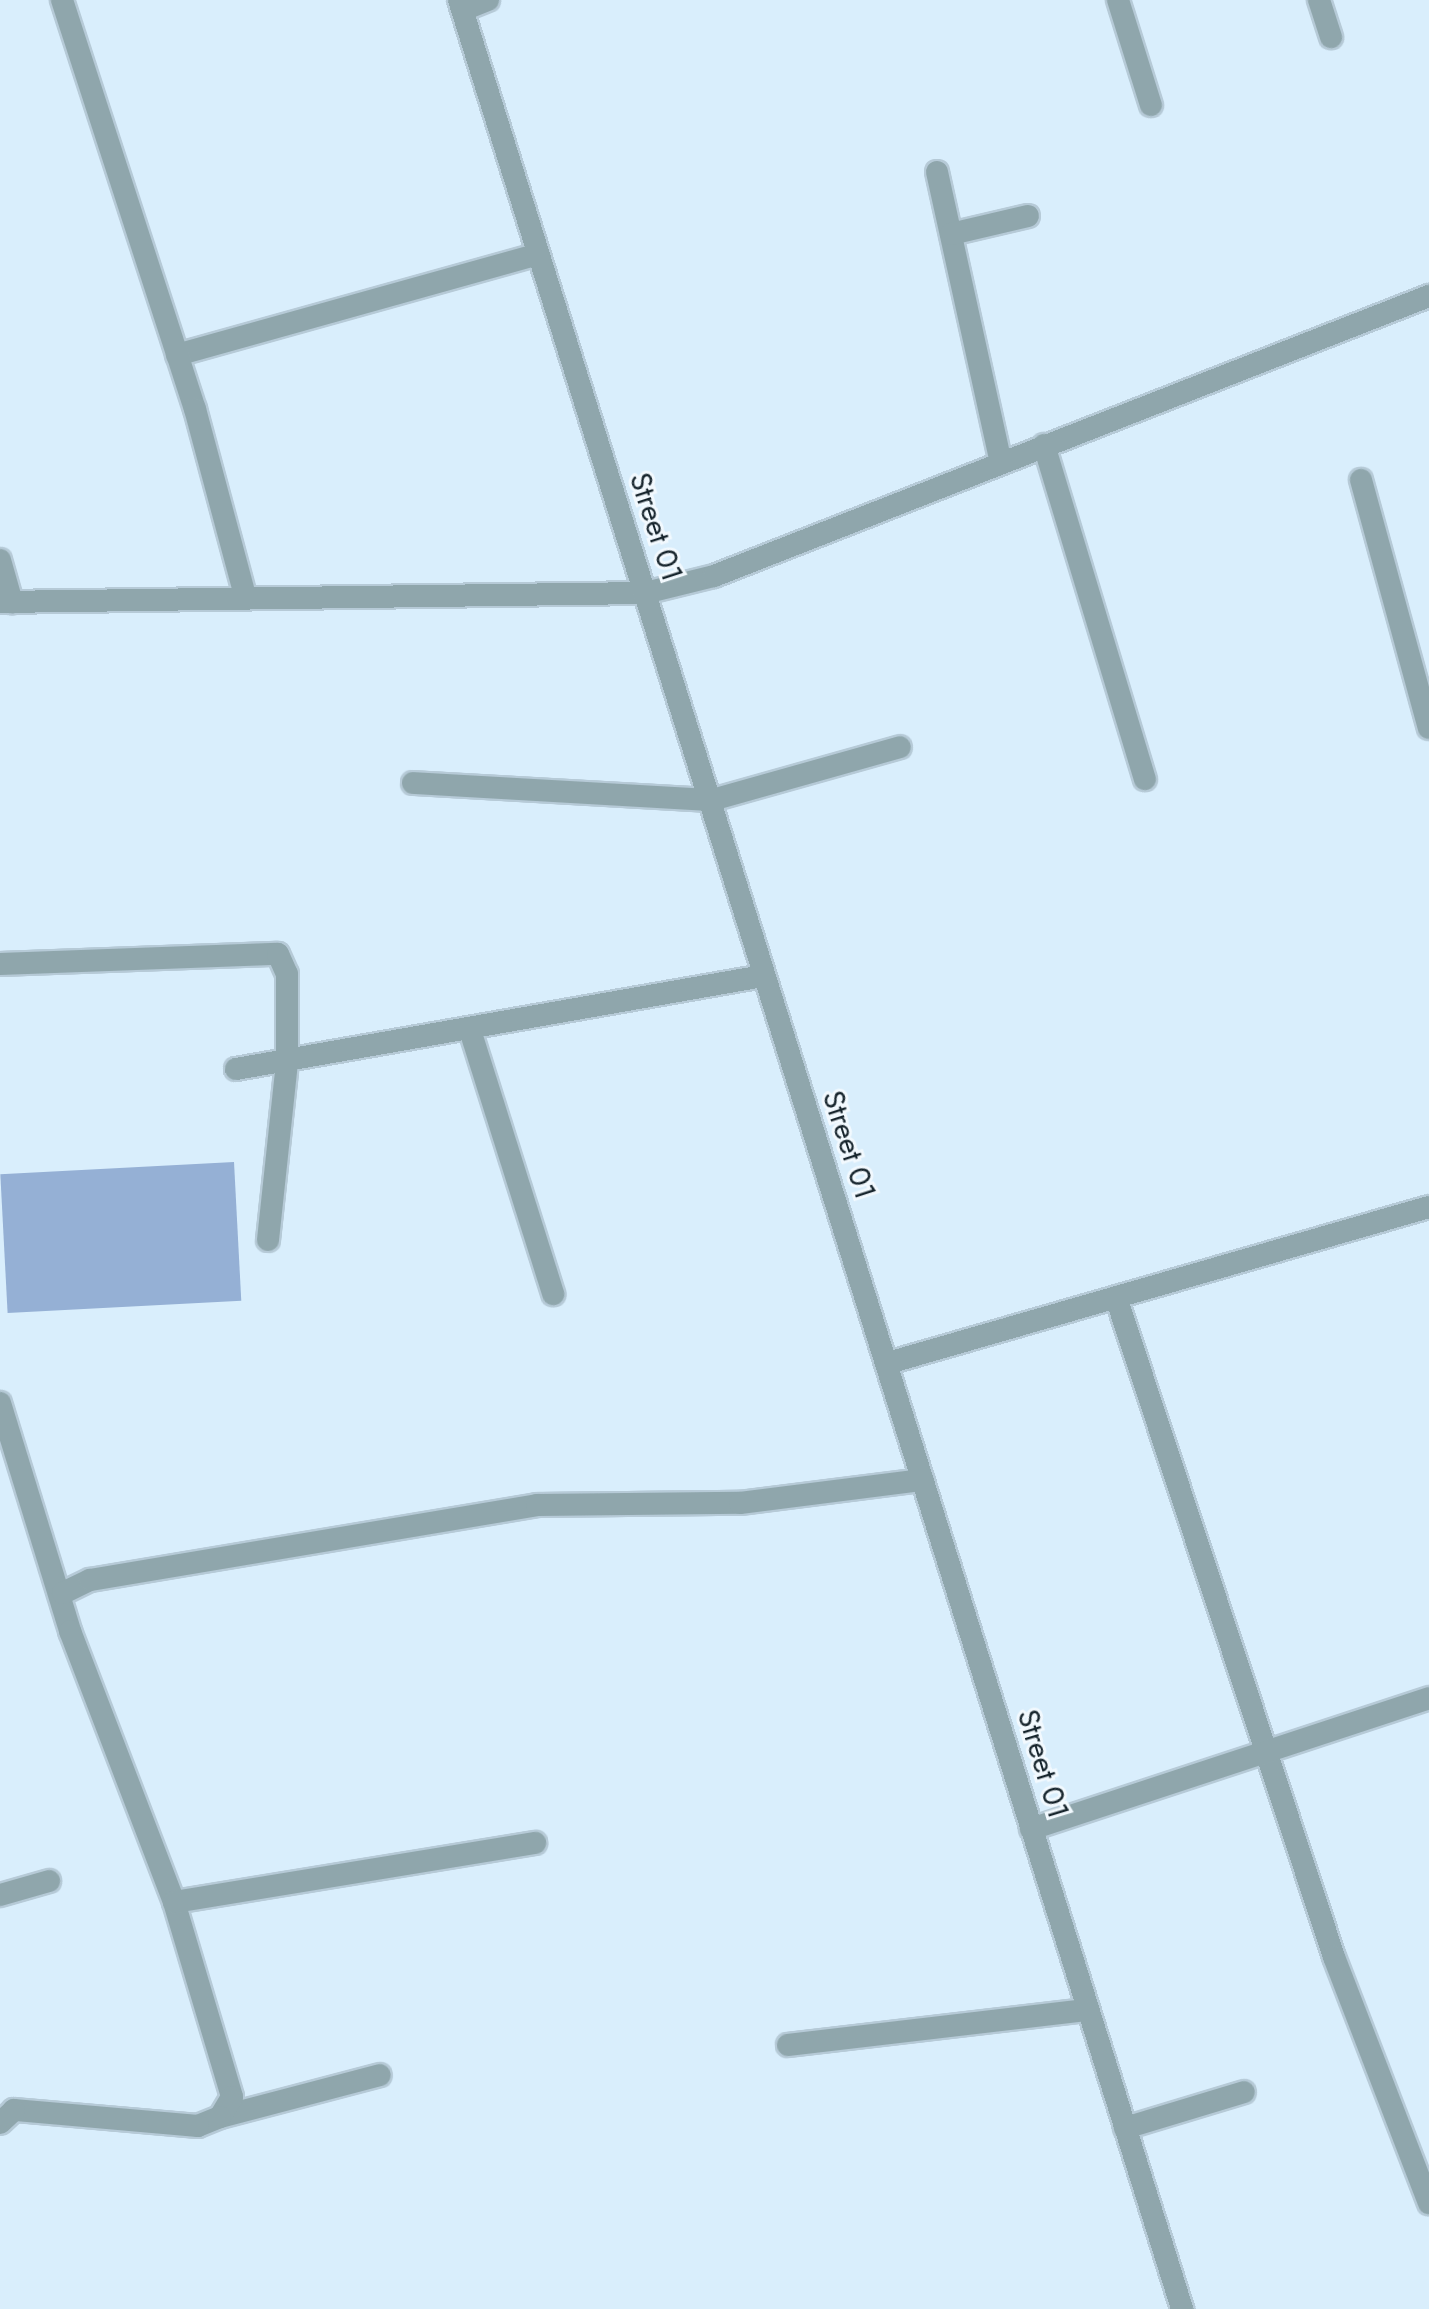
<!DOCTYPE html>
<html>
<head>
<meta charset="utf-8">
<style>
  body { margin:0 }
  #map { position:relative; width:1429px; height:2309px; overflow:hidden; background:#d9eefc; font-family:Jost,sans-serif }
  div>[style] { position:absolute }
  [style*='--x'] { left:calc(var(--x)*1px); top:calc(var(--y)*1px); width:calc(var(--w)*1px); rotate:calc(var(--a)*1deg) }
  .building>* { inset:0; background:#95b0d5; transform-origin:0 0 }
  .roads { filter:drop-shadow(2px 0 #b6cad7) drop-shadow(-2px 0 #b6cad7) drop-shadow(0 2px #b6cad7) drop-shadow(0 -2px #b6cad7) }
  .service>* { height:22px; margin:-11px; padding:0 11px; transform-origin:11px; border-radius:11px; background:#8fa6ac }
  .minor>* { height:22px; margin:-11px; padding:0 11px; transform-origin:11px; border-radius:11px; background:#8fa6ac }
  .tertiary>* { height:22px; margin:-11px; padding:0 11px; transform-origin:11px; border-radius:11px; background:#8fa6ac }
  span { translate:-50% -50%; white-space:nowrap; text-align:center; line-height:1.15; -webkit-text-stroke:6px #f2f9fe; paint-order:stroke }
  .street-label { font-size:30px; color:#17252d }
</style>
</head>
<body>
<div id="map">
  <div class="building">
    <i style="left:234px;top:1162px;width:139px;height:234px;rotate:87deg"></i>
  </div>
  <div class="roads">
    <div class="service">
      <i style="--x:1118;--y:0;--w:110;--a:72.6"></i>
      <i style="--x:177;--y:355;--w:373;--a:-15.6"></i>
      <i style="--x:268;--y:1240;--w:178;--a:-83.9"></i>
      <i style="--x:788;--y:2045;--w:302;--a:-6.7"></i>
      <i style="--x:220;--y:2117;--w:165;--a:-14.7"></i>
    </div>
    <div class="minor">
      <i style="--x:62;--y:0;--w:430;--a:72"></i>
      <i style="--x:195;--y:409;--w:194;--a:75"></i>
      <i style="--x:1319;--y:0;--w:39;--a:72"></i>
      <i style="--x:463;--y:10;--w:27;--a:-22"></i>
      <i style="--x:937;--y:172;--w:297;--a:77.6"></i>
      <i style="--x:951;--y:234;--w:79;--a:-13.2"></i>
      <i style="--x:1044;--y:445;--w:349;--a:73.2"></i>
      <i style="--x:1361;--y:480;--w:257;--a:74.7"></i>
      <i style="--x:0;--y:560;--w:44;--a:74.1"></i>
      <i style="--x:0;--y:602;--w:645;--a:-0.8"></i>
      <i style="--x:645;--y:593;--w:71;--a:-13.8"></i>
      <i style="--x:714;--y:576;--w:768;--a:-21.39"></i>
      <i style="--x:413;--y:783;--w:299;--a:3.3"></i>
      <i style="--x:712;--y:800;--w:195;--a:-15.7"></i>
      <i style="--x:0;--y:964;--w:278;--a:-2.1"></i>
      <i style="--x:278;--y:954;--w:22;--a:66"></i>
      <i style="--x:287;--y:974;--w:89;--a:90"></i>
      <i style="--x:470;--y:1030;--w:277;--a:72.5"></i>
      <i style="--x:236;--y:1069;--w:535;--a:-10.01"></i>
      <i style="--x:1116;--y:1297;--w:695;--a:71.72"></i>
      <i style="--x:1334;--y:1957;--w:264;--a:68.9"></i>
      <i style="--x:888;--y:1363;--w:563;--a:-16.09"></i>
      <i style="--x:0;--y:1403;--w:239;--a:72.9"></i>
      <i style="--x:70;--y:1631;--w:290;--a:69"></i>
      <i style="--x:174;--y:1902;--w:203;--a:73.4"></i>
      <i style="--x:232;--y:2097;--w:23;--a:121"></i>
      <i style="--x:220;--y:2117;--w:24;--a:158"></i>
      <i style="--x:198;--y:2126;--w:185;--a:-175"></i>
      <i style="--x:14;--y:2110;--w:19;--a:137"></i>
      <i style="--x:63;--y:1593;--w:30;--a:-26"></i>
      <i style="--x:90;--y:1580;--w:453;--a:-9.5"></i>
      <i style="--x:537;--y:1505;--w:203;--a:-0.6"></i>
      <i style="--x:740;--y:1503;--w:184;--a:-7.2"></i>
      <i style="--x:1031;--y:1829;--w:419;--a:-18.2"></i>
      <i style="--x:0;--y:1895;--w:51;--a:-15.9"></i>
      <i style="--x:174;--y:1902;--w:366;--a:-9.3"></i>
      <i style="--x:1125;--y:2128;--w:124;--a:-16.8"></i>
    </div>
    <div class="tertiary">
      <i style="--x:459;--y:0;--w:2420;--a:72.61"></i>
    </div>
  </div>
  <div class="street-label">
    <span style="left:656px;top:527px;rotate:72deg">Street 01</span>
    <span style="left:849px;top:1145px;rotate:72deg">Street 01</span>
    <span style="left:1043px;top:1764px;rotate:73deg">Street 01</span>
  </div>
</div>
</body>
</html>
